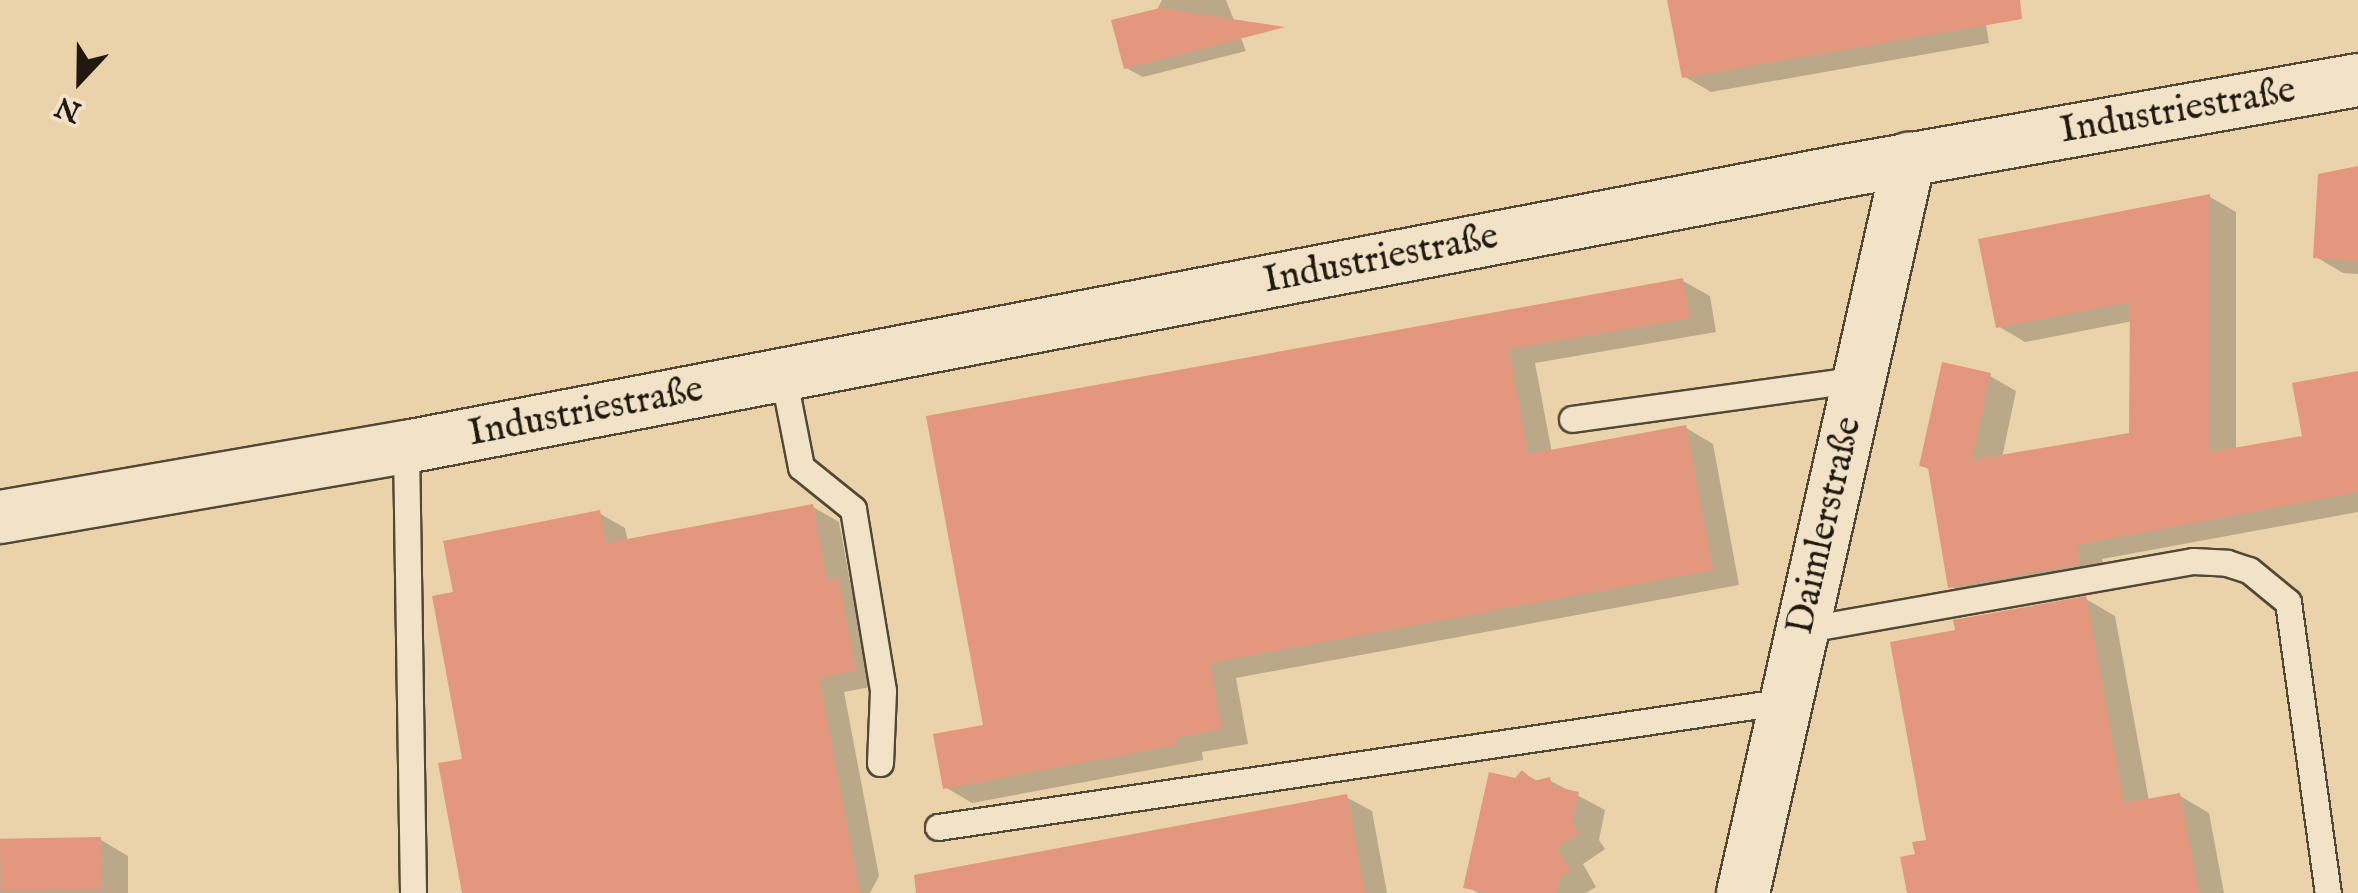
<!DOCTYPE html>
<html>
<head>
<meta charset="utf-8">
<style>
  body { margin:0 }
  #map { position:relative; width:2358px; height:893px; overflow:hidden; background:#ead3ab; font-family:"IM FELL English",serif }
  div>[style] { position:absolute }
  [style*='--x'] { left:calc(var(--x)*1px); top:calc(var(--y)*1px); width:calc(var(--w)*1px); rotate:calc(var(--a)*1deg) }
  .shadow>* { inset:0; background:#0003 }
  .building>* { inset:0; background:#e3977f; transform-origin:0 0 }
  .roads { filter:drop-shadow(2px 0 #534836) drop-shadow(-2px 0 #534836) drop-shadow(0 2px #534836) drop-shadow(0 -2px #534836) }
  .service>* { height:25px; margin:-12.5px; padding:0 12.5px; transform-origin:12.5px; border-radius:12.5px; background:#f1e2c8 }
  .minor>* { height:52px; margin:-26px; padding:0 26px; transform-origin:26px; border-radius:26px; background:#f1e2c8 }
  span { translate:-50% -50%; white-space:nowrap; text-align:center; line-height:1.15; -webkit-text-stroke:10px #f1e2c8; paint-order:stroke }
  .street-label { font-size:38px; color:#21190f }
  .north { position:absolute; left:30px; top:30px; width:100px; height:100px; -webkit-text-stroke:8px #f1e2c8; paint-order:stroke; rotate:202deg; font-size:28px; font-weight:700; line-height:40px; text-align:center; color:#21190f }
  .north::after { content:''; display:block; margin:auto; width:35px; height:45px; background:#21190f; clip-path:polygon(50% 0,100% 100%,50% 72%,0 100%) }
</style>
</head>
<body>
<div id="map">
  <div class="shadow">
    <i style="clip-path:polygon(1162px 0,1226px 0,1246px 51px,1143px 77px,1126px 68px)"></i>
    <i style="clip-path:polygon(1671px 0,1982px 0,1989px 43px,1711px 92px,1685px 77px)"></i>
    <i style="clip-path:polygon(2358px 169px,2358px 274px,2343px 273px,2316px 257px)"></i>
    <i style="clip-path:polygon(2210px 197px,2236px 212px,2236px 450px,2305px 438px,2358px 374px,2358px 512px,2102px 559px,2106px 579px,1977px 602px,1950px 586px,1930px 470px,1921px 465px,1990px 376px,2016px 391px,2002px 458px,2132px 435px,2133px 321px,2025px 342px,1998px 326px)"></i>
    <i style="clip-path:polygon(1683px 281px,1710px 296px,1716px 332px,1535px 363px,1552px 453px,1686px 428px,1713px 444px,1739px 585px,1236px 678px,1248px 744px,1202px 752px,1203px 760px,972px 803px,945px 787px,986px 727px,929px 418px)"></i>
    <i style="clip-path:polygon(813px 507px,839px 522px,851px 587px,864px 595px,881px 685px,844px 692px,879px 876px,870px 893px,464px 893px,465px 761px,456px 594px,599px 513px,625px 528px,628px 542px)"></i>
    <i style="clip-path:polygon(2086px 599px,2115px 616px,2149px 801px,2180px 796px,2209px 813px,2224px 893px,1910px 893px,1918px 856px,1929px 842px,1958px 632px)"></i>
    <i style="clip-path:polygon(1523px 773px,1539px 782px,1549px 780px,1605px 810px,1599px 840px,1605px 849px,1583px 864px,1596px 887px,1586px 893px,1478px 893px,1466px 886px)"></i>
    <i style="clip-path:polygon(1346px 797px,1372px 811px,1387px 893px,926px 893px)"></i>
    <i style="clip-path:polygon(0 840px,101px 840px,128px 856px,128px 893px,0 893px)"></i>
  </div>
  <div class="building">
    <i style="clip-path:polygon(1667px 0,2020px 0,2022px 19px,1682px 78px)"></i>
    <i style="clip-path:polygon(1160px 8px,1198px 14px,1285px 27px,1124px 69px,1111px 20px)"></i>
    <i style="clip-path:polygon(2358px 166px,2358px 261px,2313px 258px,2318px 174px)"></i>
    <i style="clip-path:polygon(2210px 194px,2210px 452px,2302px 436px,2292px 383px,2358px 371px,2358px 492px,2077px 545px,2080px 564px,1948px 588px,1928px 468px,1919px 466px,1942px 362px,1991px 373px,1972px 460px,2129px 433px,2130px 302px,1996px 328px,1978px 239px)"></i>
    <i style="clip-path:polygon(1683px 278px,1690px 318px,1509px 349px,1528px 454px,1686px 425px,1713px 570px,1210px 663px,1222px 729px,1175px 738px,1177px 745px,943px 789px,933px 734px,983px 725px,926px 416px)"></i>
    <i style="clip-path:polygon(813px 504px,827px 580px,838px 577px,856px 671px,819px 678px,860px 893px,462px 893px,438px 763px,462px 759px,432px 596px,453px 592px,443px 541px,600px 510px,606px 543px)"></i>
    <i style="clip-path:polygon(2086px 596px,2124px 803px,2180px 793px,2199px 893px,1907px 893px,1900px 857px,1915px 854px,1912px 842px,1926px 840px,1890px 642px,1955px 630px,1953px 620px)"></i>
    <i style="clip-path:polygon(1522px 770px,1534px 781px,1550px 777px,1552px 786px,1579px 792px,1572px 822px,1579px 833px,1557px 848px,1570px 871px,1560px 877px,1556px 893px,1488px 893px,1463px 888px,1489px 772px,1515px 778px)"></i>
    <i style="clip-path:polygon(1347px 794px,1365px 893px,916px 893px,914px 875px)"></i>
    <i style="left:101px;top:837px;width:52px;height:101px;rotate:89deg"></i>
  </div>
  <div class="roads">
    <div class="service">
      <i style="--x:783;--y:375;--w:94;--a:78.9"></i>
      <i style="--x:801;--y:467;--w:67;--a:38.9"></i>
      <i style="--x:853;--y:509;--w:184;--a:80.6"></i>
      <i style="--x:883;--y:691;--w:72;--a:92.4"></i>
      <i style="--x:1572;--y:419;--w:290;--a:-7.9"></i>
      <i style="--x:406;--y:447;--w:446;--a:89.1"></i>
      <i style="--x:1802;--y:630;--w:397;--a:-10"></i>
      <i style="--x:2193;--y:561;--w:34;--a:3"></i>
      <i style="--x:2227;--y:563;--w:23;--a:18"></i>
      <i style="--x:2249;--y:570;--w:50;--a:39.4"></i>
      <i style="--x:2288;--y:602;--w:294;--a:82.2"></i>
      <i style="--x:938;--y:827;--w:857;--a:-8.45"></i>
    </div>
    <div class="minor">
      <i style="--x:0;--y:517;--w:412;--a:-9.8"></i>
      <i style="--x:406;--y:447;--w:1465;--a:-10.86"></i>
      <i style="--x:1845;--y:171;--w:521;--a:-10.06"></i>
      <i style="--x:1743;--y:893;--w:753;--a:-77.26"></i>
    </div>
  </div>
  <div class="street-label">
    <span style="left:2178px;top:112px;rotate:-10deg">Industriestraße</span>
    <span style="left:1381px;top:260px;rotate:-11deg">Industriestraße</span>
    <span style="left:586px;top:413px;rotate:-11deg">Industriestraße</span>
    <span style="left:1826px;top:526px;rotate:-77deg">Daimlerstraße</span>
  </div>
  <div class="north">N</div>
</div>
</body>
</html>
